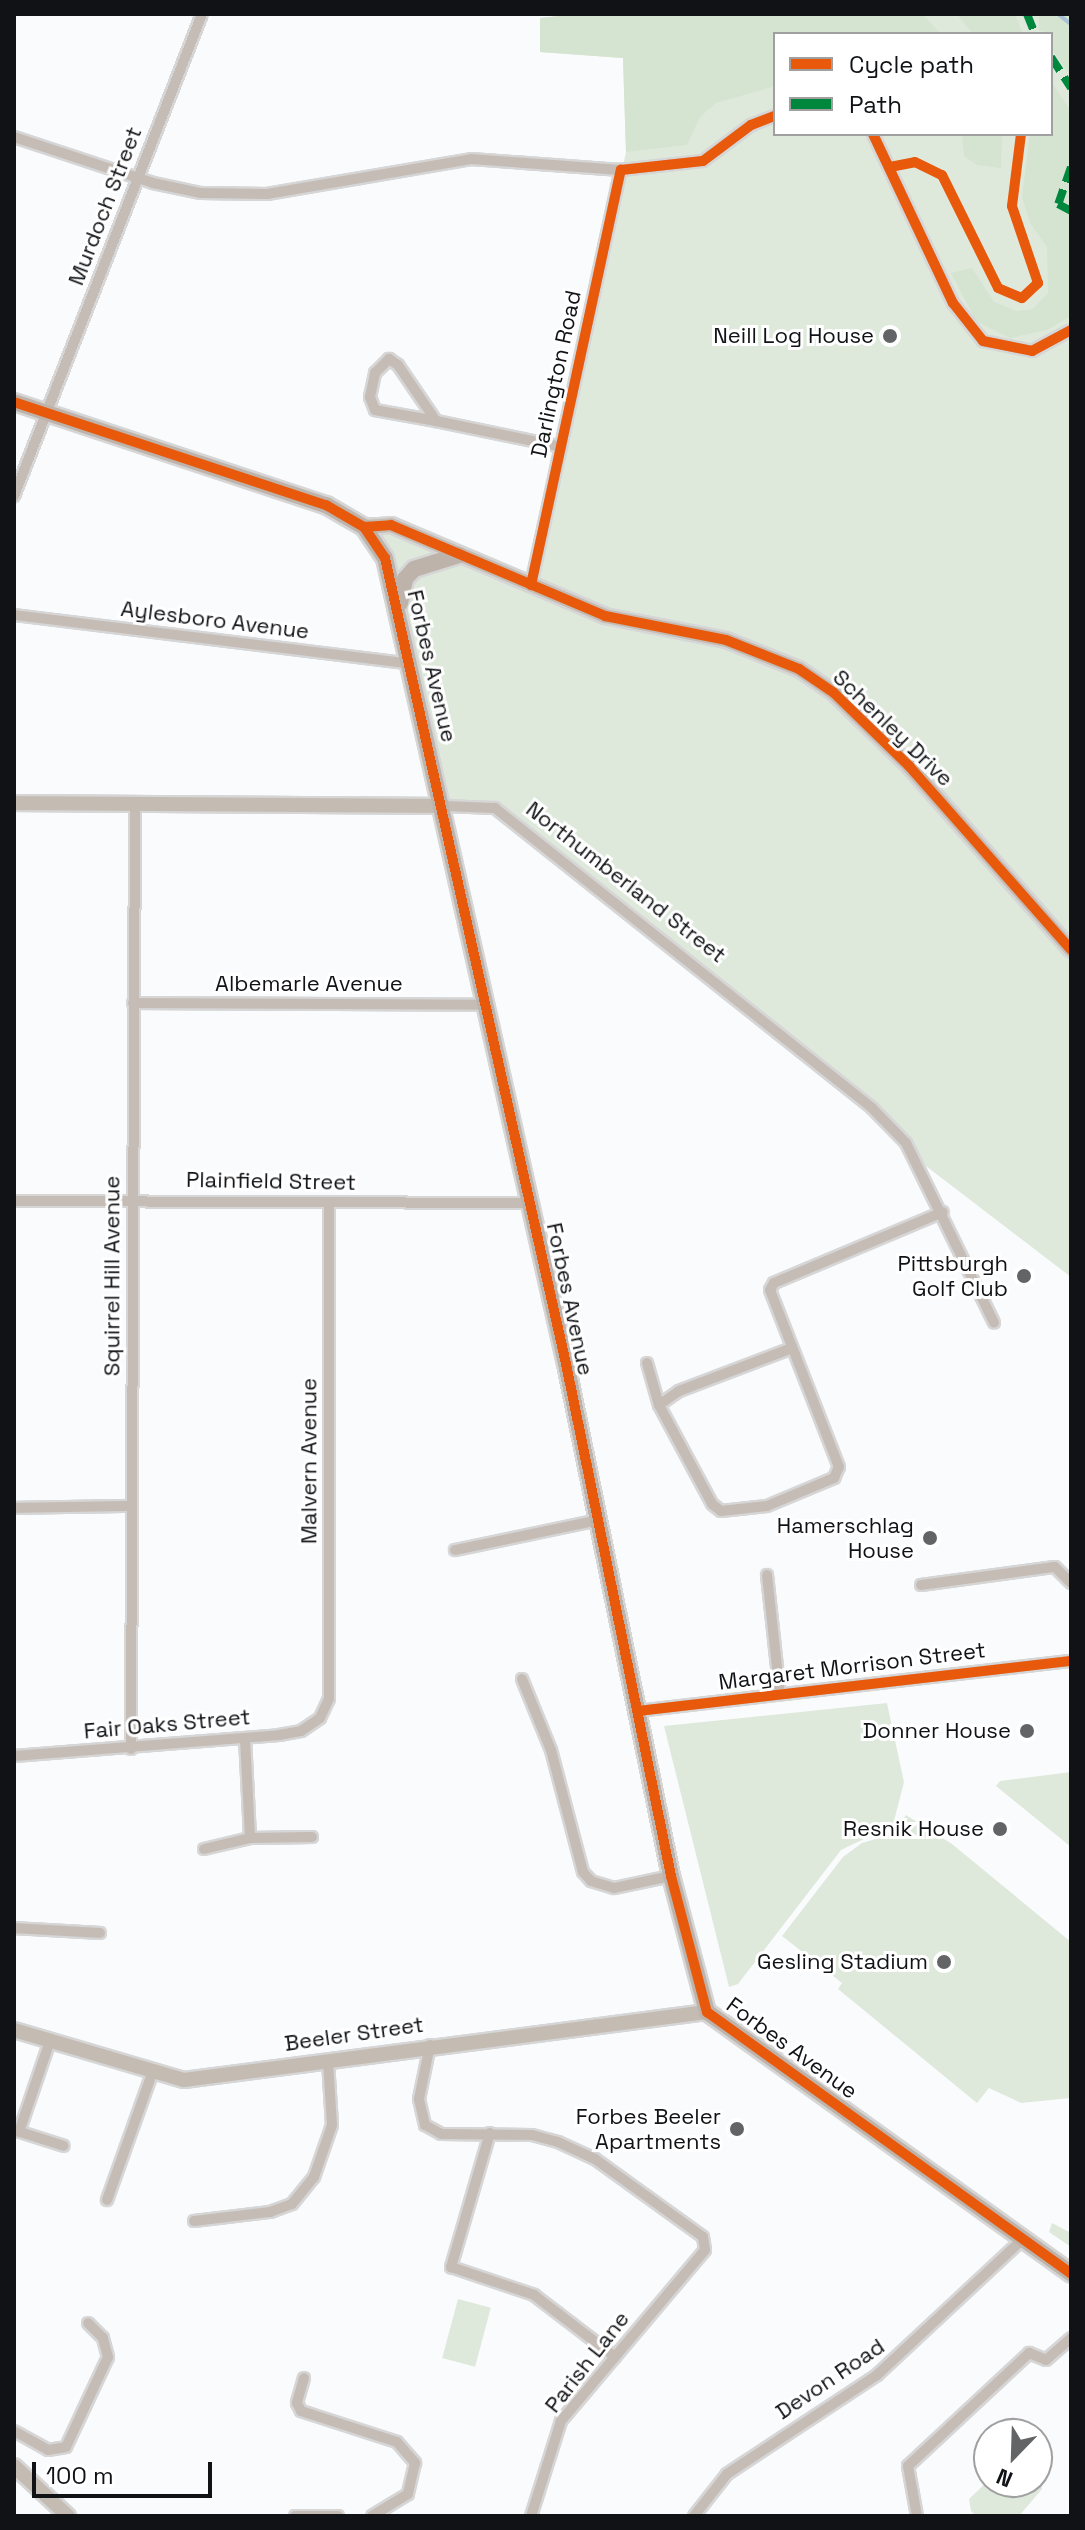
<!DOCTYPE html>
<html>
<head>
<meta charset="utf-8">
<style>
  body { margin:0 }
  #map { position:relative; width:1085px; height:2530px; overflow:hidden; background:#fafbfd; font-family:"Space Grotesk",sans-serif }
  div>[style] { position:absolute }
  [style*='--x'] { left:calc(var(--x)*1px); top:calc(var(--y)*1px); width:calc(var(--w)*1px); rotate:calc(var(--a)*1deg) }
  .green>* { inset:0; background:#dee9dc; transform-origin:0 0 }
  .forest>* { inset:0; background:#d5e3d1 }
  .stream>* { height:4px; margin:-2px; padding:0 2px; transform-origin:2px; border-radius:2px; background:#a8c1d4 }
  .roads { filter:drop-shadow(2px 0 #d6d6d7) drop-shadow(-2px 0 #d6d6d7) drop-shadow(0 2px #d6d6d7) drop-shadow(0 -2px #d6d6d7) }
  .street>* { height:10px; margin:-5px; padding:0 5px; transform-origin:5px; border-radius:5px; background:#c5bcb5 }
  .secondary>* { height:14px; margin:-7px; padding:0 7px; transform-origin:7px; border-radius:7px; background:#c4bbb3 }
  .primary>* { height:16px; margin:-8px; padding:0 8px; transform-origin:8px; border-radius:8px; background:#beb3aa }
  .quiet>* { height:8px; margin-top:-4px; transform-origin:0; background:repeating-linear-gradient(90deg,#00873e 0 16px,transparent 0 24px) }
  .cycleway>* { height:10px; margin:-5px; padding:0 5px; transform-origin:5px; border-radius:5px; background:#e8590c }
  .dots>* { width:22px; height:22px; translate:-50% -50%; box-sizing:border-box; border:4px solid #fff; border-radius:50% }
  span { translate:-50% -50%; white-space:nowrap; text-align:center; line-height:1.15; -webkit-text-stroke:6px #fff; paint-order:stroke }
  .street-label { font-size:22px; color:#111215 }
  .poi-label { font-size:22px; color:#111215 }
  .right { translate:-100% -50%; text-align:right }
  .frame { position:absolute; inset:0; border:16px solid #111215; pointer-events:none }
  .legend { position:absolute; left:773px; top:32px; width:280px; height:104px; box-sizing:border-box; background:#fff; border:2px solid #a0a0a1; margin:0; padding:10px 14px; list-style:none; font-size:24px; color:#111215 }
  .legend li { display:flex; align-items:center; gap:16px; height:40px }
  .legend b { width:40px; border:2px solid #a0a0a1 }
  .north { position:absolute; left:973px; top:2418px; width:80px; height:80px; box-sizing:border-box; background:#fff; border:2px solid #a0a0a1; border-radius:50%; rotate:203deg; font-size:22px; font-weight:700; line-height:32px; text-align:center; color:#111215 }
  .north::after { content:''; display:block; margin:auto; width:28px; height:36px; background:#636466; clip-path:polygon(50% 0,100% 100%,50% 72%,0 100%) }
  .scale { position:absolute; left:32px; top:2462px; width:180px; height:36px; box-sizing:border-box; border:4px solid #111215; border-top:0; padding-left:10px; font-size:24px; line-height:28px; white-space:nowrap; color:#111215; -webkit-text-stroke:6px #fff; paint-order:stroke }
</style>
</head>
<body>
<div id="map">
  <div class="green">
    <i style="clip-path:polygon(evenodd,579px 14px,1071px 14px,1071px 1277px,905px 1150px,853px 1092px,496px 808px,444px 806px,392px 577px,364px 527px,384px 523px,530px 585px,626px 152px,623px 58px,540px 52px,540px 18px,579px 14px,775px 34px,1051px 34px,1051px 134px,775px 134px,775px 34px)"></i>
    <i style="clip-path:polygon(887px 1703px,904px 1782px,893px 1825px,841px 1850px,738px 1984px,729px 1987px,664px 1726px)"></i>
    <i style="clip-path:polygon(1071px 1772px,1071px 1847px,996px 1786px,1000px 1781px)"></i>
    <i style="clip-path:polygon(906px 1815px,952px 1844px,1071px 1942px,1071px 2098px,1021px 2103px,989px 2088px,977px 2103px,838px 1989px,842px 1983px,782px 1936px,843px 1857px,862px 1843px,893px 1834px)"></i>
    <i style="clip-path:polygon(1052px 2223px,1071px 2233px,1071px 2247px,1049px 2232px)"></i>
    <i style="left:458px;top:2299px;width:34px;height:61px;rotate:15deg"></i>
    <i style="clip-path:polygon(1037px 2457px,1043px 2462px,1039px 2468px,1042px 2489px,1019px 2516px,976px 2516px,971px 2511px,969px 2499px,989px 2480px,1037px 2482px)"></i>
  </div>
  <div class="forest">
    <i style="clip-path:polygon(579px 14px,922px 14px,941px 34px,775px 34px,775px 86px,716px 103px,700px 117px,687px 145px,626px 152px,623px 58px,540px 52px,540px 18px)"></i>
    <i style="clip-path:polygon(957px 14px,1015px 14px,1023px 34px,973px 34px)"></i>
    <i style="clip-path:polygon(1039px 14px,1071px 14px,1071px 77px,1051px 48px,1051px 34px,1039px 30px)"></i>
    <i style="clip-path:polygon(1051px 82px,1071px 111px,1071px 316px,1047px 330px,1010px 338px,976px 321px,951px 273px,972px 268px,994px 302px,1017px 311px,1033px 309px,1048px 293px,1047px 247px,1030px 223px,1022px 197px,1030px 134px,1051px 134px)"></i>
    <i style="clip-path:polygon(962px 134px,1002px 134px,1001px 168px,977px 165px,964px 156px)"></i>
  </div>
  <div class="stream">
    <i style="--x:1058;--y:14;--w:16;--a:38"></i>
  </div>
  <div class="roads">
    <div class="street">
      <i style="--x:873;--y:134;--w:187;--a:64.7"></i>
      <i style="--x:953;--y:303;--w:48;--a:51.7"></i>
      <i style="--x:983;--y:341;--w:50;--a:11.5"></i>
      <i style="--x:1032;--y:351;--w:44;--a:-28.3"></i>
      <i style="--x:14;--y:137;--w:146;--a:18.3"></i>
      <i style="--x:153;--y:183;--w:49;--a:11.8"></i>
      <i style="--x:201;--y:193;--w:66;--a:0.9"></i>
      <i style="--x:267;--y:194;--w:207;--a:-9.7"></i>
      <i style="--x:471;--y:159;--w:150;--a:4.2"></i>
      <i style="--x:621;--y:170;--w:82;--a:-6.3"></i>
      <i style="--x:703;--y:161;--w:60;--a:-36.9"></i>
      <i style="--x:751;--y:125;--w:26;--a:-21"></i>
      <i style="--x:389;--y:359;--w:11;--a:34"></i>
      <i style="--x:398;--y:365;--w:68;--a:55.8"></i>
      <i style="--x:436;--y:421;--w:62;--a:-169.8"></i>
      <i style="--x:375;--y:410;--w:14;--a:-111"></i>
      <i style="--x:370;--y:397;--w:25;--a:-78"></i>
      <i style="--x:375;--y:373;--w:20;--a:-45"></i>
      <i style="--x:436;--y:421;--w:128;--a:11.7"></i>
      <i style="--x:14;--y:496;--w:517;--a:-68.69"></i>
      <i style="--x:531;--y:585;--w:425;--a:-77.8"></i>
      <i style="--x:14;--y:615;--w:400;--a:7"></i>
      <i style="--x:444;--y:806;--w:51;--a:2.2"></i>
      <i style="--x:495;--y:808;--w:482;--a:38.5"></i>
      <i style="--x:872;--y:1108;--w:49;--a:45.8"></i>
      <i style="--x:906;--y:1143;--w:200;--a:63.9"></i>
      <i style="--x:133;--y:1003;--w:351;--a:0.3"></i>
      <i style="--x:14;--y:1201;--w:514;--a:0.22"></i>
      <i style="--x:647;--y:1363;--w:44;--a:74.1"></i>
      <i style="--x:659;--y:1405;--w:112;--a:61.8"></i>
      <i style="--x:712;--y:1504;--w:11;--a:38"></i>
      <i style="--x:721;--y:1511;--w:46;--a:-6.2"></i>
      <i style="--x:767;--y:1506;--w:73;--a:-22.7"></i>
      <i style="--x:834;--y:1478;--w:12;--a:-66"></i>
      <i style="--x:839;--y:1467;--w:190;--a:-111.3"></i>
      <i style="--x:770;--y:1290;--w:8;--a:-60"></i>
      <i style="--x:774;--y:1283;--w:183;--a:-22.8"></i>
      <i style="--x:659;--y:1405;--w:24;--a:-35"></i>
      <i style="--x:679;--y:1391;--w:121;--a:-20.8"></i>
      <i style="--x:14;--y:1508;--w:118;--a:-1"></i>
      <i style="--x:455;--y:1550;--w:146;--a:-11.8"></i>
      <i style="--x:767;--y:1575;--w:120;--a:83.8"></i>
      <i style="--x:921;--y:1585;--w:135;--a:-7.7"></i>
      <i style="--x:1055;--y:1567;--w:23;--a:45"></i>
      <i style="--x:522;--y:1679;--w:77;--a:67.8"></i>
      <i style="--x:551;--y:1750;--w:126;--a:75.3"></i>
      <i style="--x:583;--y:1872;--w:12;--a:48"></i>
      <i style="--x:591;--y:1881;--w:24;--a:17"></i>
      <i style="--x:614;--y:1888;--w:58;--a:-11.9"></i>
      <i style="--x:638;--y:1711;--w:436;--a:-6.6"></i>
      <i style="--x:245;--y:1738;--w:100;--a:87.1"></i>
      <i style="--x:131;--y:1749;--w:945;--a:-89.76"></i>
      <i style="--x:14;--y:1756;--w:266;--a:-4.5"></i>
      <i style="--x:279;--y:1735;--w:22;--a:-10"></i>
      <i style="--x:301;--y:1731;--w:23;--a:-34"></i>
      <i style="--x:320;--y:1718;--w:21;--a:-65"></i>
      <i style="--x:329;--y:1699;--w:496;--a:-90"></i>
      <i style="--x:204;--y:1849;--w:47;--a:-13.4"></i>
      <i style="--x:250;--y:1838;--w:62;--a:-0.9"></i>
      <i style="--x:14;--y:1928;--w:86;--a:3.3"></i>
      <i style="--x:430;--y:2045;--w:55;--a:101.5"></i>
      <i style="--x:419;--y:2099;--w:27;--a:77"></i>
      <i style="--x:425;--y:2125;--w:18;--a:29"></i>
      <i style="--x:441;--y:2134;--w:91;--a:0.6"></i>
      <i style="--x:532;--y:2135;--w:27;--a:15"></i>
      <i style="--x:558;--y:2142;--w:41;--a:24.7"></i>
      <i style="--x:595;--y:2159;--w:133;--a:35.8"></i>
      <i style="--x:703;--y:2237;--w:13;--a:81"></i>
      <i style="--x:705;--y:2250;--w:224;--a:130.1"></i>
      <i style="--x:561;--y:2421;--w:100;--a:107.5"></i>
      <i style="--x:14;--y:2130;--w:52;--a:17.7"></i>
      <i style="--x:19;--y:2132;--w:96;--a:-71.2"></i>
      <i style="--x:490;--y:2133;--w:140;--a:106.2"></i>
      <i style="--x:451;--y:2267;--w:88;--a:18.6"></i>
      <i style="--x:534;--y:2295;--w:102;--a:37.4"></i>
      <i style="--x:107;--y:2200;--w:137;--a:-70.4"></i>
      <i style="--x:194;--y:2221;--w:77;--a:-6.8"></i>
      <i style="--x:270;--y:2212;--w:23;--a:-20"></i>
      <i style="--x:292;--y:2204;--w:35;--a:-51"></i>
      <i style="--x:314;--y:2177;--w:55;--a:-70.9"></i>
      <i style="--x:332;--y:2125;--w:64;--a:-93.6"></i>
      <i style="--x:304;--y:2378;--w:26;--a:106"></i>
      <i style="--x:297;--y:2403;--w:9;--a:63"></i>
      <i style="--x:301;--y:2411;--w:101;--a:17.9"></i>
      <i style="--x:397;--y:2442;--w:28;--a:49"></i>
      <i style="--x:415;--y:2463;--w:32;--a:103"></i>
      <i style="--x:408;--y:2494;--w:42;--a:148.6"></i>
      <i style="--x:14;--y:2431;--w:39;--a:29"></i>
      <i style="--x:48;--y:2450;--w:18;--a:-9"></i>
      <i style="--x:66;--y:2447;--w:99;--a:-65"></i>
      <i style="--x:108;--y:2357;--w:20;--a:-105"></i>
      <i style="--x:103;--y:2338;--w:21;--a:-135"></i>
      <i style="--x:295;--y:2516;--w:43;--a:0"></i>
      <i style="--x:694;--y:2516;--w:53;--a:-51.8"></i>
      <i style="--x:727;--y:2474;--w:180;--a:-33.4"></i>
      <i style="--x:877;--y:2375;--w:200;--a:-43"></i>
      <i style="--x:917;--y:2516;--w:51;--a:-100.2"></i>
      <i style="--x:908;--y:2466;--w:166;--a:-43"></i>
      <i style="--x:1029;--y:2353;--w:18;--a:22"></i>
      <i style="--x:1046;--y:2360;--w:33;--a:-41"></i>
    </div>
    <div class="secondary">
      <i style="--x:364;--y:527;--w:27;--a:-4"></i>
      <i style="--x:391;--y:525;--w:233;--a:23"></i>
      <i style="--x:605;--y:616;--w:123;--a:11.2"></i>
      <i style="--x:726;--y:640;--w:79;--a:21.7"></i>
      <i style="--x:799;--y:669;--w:42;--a:34.4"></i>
      <i style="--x:834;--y:693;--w:105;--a:44.2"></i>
      <i style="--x:909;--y:766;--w:245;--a:48.6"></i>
      <i style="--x:14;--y:803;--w:430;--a:0.4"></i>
      <i style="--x:14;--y:2030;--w:177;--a:16.4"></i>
      <i style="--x:184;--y:2080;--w:527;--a:-7.41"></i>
      <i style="--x:14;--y:2466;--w:74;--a:42.8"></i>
    </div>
    <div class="primary">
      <i style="--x:14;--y:402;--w:329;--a:18.3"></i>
      <i style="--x:326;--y:505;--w:44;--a:30.1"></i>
      <i style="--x:364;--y:527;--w:37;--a:56"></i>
      <i style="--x:385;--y:558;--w:826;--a:77.34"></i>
      <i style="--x:566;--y:1364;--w:523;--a:78.41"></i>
      <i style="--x:671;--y:1876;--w:141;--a:75.2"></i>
      <i style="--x:707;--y:2012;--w:448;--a:35.7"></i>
      <i style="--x:400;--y:603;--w:25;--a:-78"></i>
      <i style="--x:405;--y:579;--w:13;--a:-48"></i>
      <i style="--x:414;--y:569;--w:47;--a:-17.3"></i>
    </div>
  </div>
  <div class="quiet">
    <i style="--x:1027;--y:14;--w:22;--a:68"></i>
    <i style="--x:1051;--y:57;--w:37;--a:57"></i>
    <i style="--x:1071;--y:167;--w:39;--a:109"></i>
    <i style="--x:1058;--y:204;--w:15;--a:28"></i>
  </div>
  <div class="cycleway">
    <i style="--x:873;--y:134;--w:187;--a:64.7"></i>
    <i style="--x:953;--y:303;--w:48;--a:51.7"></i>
    <i style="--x:983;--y:341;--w:50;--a:11.5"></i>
    <i style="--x:1032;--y:351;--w:44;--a:-28.3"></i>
    <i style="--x:890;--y:167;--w:25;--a:-11"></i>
    <i style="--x:915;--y:162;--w:30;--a:26"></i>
    <i style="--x:942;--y:175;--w:126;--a:63.6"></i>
    <i style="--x:998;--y:288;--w:26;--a:23"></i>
    <i style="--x:1022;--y:298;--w:22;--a:-43"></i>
    <i style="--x:1038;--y:283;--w:81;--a:-108.7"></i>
    <i style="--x:1012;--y:206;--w:73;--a:-82.9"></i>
    <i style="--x:14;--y:402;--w:329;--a:18.3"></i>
    <i style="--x:326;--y:505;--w:44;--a:30.1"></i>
    <i style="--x:364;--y:527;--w:37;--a:56"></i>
    <i style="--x:385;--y:558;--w:826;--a:77.34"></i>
    <i style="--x:566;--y:1364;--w:523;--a:78.41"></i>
    <i style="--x:671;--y:1876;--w:141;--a:75.2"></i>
    <i style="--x:707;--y:2012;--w:448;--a:35.7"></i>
    <i style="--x:364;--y:527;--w:27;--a:-4"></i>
    <i style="--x:391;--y:525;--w:233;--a:23"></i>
    <i style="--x:605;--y:616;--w:123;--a:11.2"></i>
    <i style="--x:726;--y:640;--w:79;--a:21.7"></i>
    <i style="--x:799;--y:669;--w:42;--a:34.4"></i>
    <i style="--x:834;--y:693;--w:105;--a:44.2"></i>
    <i style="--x:909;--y:766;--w:245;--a:48.6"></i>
    <i style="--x:531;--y:585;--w:425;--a:-77.8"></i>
    <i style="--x:621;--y:170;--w:82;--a:-6.3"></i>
    <i style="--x:703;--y:161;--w:60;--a:-36.9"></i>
    <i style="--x:751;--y:125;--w:26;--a:-21"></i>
    <i style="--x:638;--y:1711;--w:436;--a:-6.6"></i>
  </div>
  <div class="dots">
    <i style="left:890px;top:336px;background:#636466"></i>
    <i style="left:1024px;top:1276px;background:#636466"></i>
    <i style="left:930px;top:1538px;background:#636466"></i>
    <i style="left:1027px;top:1731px;background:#636466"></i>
    <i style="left:1000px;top:1829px;background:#636466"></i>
    <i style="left:944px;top:1962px;background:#636466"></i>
    <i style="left:737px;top:2129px;background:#636466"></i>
  </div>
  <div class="street-label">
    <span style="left:105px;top:206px;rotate:-69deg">Murdoch Street</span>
    <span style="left:556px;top:374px;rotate:-78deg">Darlington Road</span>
    <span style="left:215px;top:620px;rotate:7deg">Aylesboro Avenue</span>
    <span style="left:432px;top:666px;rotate:77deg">Forbes Avenue</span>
    <span style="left:893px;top:728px;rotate:44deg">Schenley Drive</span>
    <span style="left:626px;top:882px;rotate:38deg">Northumberland Street</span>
    <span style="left:309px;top:984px">Albemarle Avenue</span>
    <span style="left:271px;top:1181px;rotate:1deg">Plainfield Street</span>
    <span style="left:112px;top:1276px;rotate:-90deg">Squirrel Hill Avenue</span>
    <span style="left:570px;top:1299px;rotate:78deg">Forbes Avenue</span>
    <span style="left:309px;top:1461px;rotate:-90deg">Malvern Avenue</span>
    <span style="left:852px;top:1666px;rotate:-7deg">Margaret Morrison Street</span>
    <span style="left:167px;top:1724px;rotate:-5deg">Fair Oaks Street</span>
    <span style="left:354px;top:2034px;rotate:-8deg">Beeler Street</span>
    <span style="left:792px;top:2048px;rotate:36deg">Forbes Avenue</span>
    <span style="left:587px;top:2362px;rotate:-52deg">Parish Lane</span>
    <span style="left:830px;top:2379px;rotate:-34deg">Devon Road</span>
  </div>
  <div class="poi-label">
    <span class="right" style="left:874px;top:336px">Neill Log House</span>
    <span class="right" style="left:1008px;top:1276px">Pittsburgh<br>Golf Club</span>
    <span class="right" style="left:914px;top:1538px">Hamerschlag<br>House</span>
    <span class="right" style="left:1011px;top:1731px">Donner House</span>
    <span class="right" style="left:984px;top:1829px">Resnik House</span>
    <span class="right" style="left:928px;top:1962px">Gesling Stadium</span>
    <span class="right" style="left:721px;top:2129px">Forbes Beeler<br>Apartments</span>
  </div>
  <div class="frame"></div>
  <ul class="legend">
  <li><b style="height:10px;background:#e8590c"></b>Cycle path</li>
  <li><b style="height:10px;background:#00873e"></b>Path</li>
  </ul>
  <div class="north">N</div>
  <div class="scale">100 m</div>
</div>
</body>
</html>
